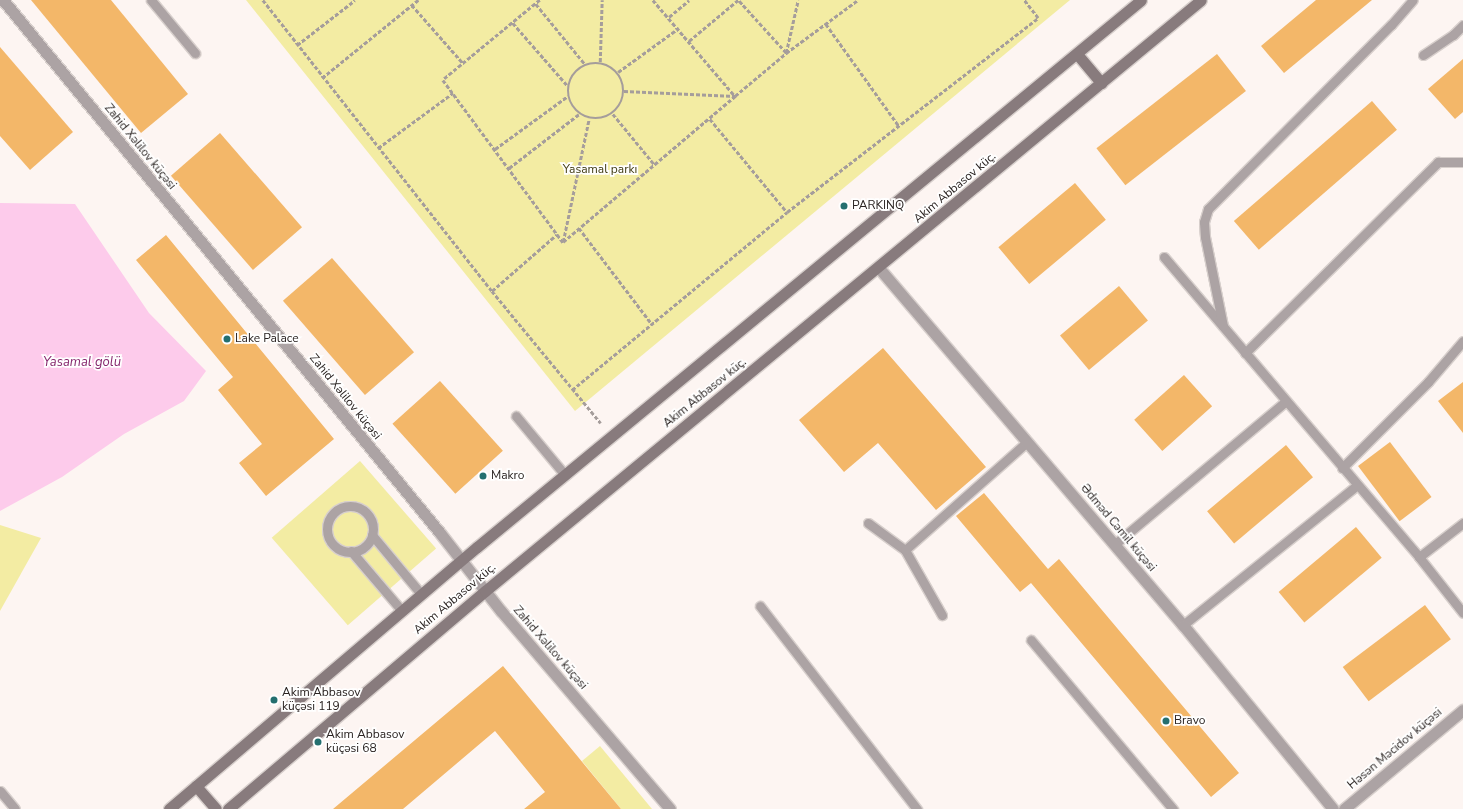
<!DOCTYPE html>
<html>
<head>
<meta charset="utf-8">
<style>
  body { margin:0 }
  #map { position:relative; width:1463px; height:809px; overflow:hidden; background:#fdf5f2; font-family:"Nunito Sans",sans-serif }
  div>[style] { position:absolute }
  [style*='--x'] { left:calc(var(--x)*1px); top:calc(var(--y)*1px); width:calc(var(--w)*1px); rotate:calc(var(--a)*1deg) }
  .green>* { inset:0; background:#f3eca3; transform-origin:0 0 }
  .water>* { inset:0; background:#fdcbeb }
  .building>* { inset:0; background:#f3b769; transform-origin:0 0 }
  .path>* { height:2.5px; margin-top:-1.25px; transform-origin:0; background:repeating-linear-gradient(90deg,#a59d9b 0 4px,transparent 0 6px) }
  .path>.ring { margin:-1.25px; padding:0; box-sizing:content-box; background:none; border:2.5px solid #a59d9b; border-radius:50% }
  .roads { filter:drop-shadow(1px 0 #d7cfcc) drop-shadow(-1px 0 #d7cfcc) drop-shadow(0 1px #d7cfcc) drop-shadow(0 -1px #d7cfcc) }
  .service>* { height:9px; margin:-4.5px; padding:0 4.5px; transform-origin:4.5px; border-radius:4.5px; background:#aca3a4 }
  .service>.ring { margin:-4.5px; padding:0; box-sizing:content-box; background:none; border:9px solid #aca3a4; border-radius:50% }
  .minor>* { height:11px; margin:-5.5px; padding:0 5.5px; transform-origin:5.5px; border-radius:5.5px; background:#aca3a4 }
  .secondary>* { height:11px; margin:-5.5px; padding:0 5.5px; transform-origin:5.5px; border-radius:5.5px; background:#887b7d }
  .dots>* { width:11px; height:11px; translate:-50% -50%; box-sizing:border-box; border:2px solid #fff; border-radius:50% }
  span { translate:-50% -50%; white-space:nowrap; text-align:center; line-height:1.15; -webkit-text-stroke:3.5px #fff; paint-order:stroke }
  .street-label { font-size:12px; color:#292220 }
  .park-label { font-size:12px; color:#3e3910 }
  .poi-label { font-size:12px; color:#292220 }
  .left { translate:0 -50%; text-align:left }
  .water-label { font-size:13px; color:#872a6f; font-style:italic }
</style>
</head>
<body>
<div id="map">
  <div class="green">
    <i style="clip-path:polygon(246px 0,1070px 0,575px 411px)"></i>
    <i style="left:360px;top:461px;width:116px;height:117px;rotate:49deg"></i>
    <i style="clip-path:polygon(0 525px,41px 538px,0 611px)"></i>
    <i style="clip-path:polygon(600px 746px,652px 809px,621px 809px,582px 761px)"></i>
  </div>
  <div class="water">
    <i style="clip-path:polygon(0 203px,75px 204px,149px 313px,206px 371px,184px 401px,124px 434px,62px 477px,0 511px)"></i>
  </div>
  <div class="building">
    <i style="clip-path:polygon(31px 0,111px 0,188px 94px,141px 133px)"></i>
    <i style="clip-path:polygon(1316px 0,1372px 0,1284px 73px,1261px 46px)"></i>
    <i style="clip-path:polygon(0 47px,73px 132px,30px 170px,0 136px)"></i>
    <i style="left:1217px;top:54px;width:47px;height:153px;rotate:52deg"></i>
    <i style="clip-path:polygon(1463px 59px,1463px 112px,1455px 119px,1428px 89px)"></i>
    <i style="left:1372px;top:101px;width:38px;height:183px;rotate:49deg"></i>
    <i style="left:220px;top:133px;width:125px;height:65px;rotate:49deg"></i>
    <i style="left:1075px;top:183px;width:48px;height:100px;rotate:50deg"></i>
    <i style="clip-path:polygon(166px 235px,334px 439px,266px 496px,239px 463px,262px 444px,218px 390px,233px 377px,136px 260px)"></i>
    <i style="left:332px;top:258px;width:125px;height:65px;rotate:49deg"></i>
    <i style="left:1119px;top:286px;width:45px;height:77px;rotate:50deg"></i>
    <i style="clip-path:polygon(883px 348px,986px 467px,936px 510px,878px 443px,844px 472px,799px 420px)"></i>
    <i style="left:1184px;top:375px;width:42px;height:67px;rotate:48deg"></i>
    <i style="left:440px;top:381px;width:94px;height:64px;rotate:48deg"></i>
    <i style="clip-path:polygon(1463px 382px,1463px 433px,1438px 401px)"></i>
    <i style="left:1390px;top:442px;width:69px;height:40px;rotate:53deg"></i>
    <i style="left:1286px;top:445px;width:42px;height:103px;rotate:50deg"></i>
    <i style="clip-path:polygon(984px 493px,1048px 569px,1059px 559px,1239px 773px,1211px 797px,1031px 583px,1020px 592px,956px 516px)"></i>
    <i style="left:1356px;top:527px;width:40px;height:101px;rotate:50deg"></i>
    <i style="left:1425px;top:605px;width:43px;height:103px;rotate:53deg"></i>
    <i style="clip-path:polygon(503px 666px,621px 809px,524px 809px,545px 792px,495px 731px,403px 809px,333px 809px)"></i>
  </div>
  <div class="path">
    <i style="--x:263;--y:0;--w:370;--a:51.8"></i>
    <i style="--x:492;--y:291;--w:171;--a:50.5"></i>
    <i style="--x:540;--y:0;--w:126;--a:140.5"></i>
    <i style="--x:443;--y:80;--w:202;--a:53.5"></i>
    <i style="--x:563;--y:242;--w:226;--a:-40.3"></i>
    <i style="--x:653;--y:0;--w:126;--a:49.5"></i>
    <i style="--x:735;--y:96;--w:67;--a:-40.1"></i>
    <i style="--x:786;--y:53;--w:72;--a:-132.2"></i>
    <i style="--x:536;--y:4;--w:77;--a:50.8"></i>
    <i style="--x:412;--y:5;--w:77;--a:48.7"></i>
    <i style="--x:669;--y:17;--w:26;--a:-40"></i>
    <i style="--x:513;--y:23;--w:82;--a:48.9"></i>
    <i style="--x:826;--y:24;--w:125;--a:54.4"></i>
    <i style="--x:689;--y:41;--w:64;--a:-39.9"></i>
    <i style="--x:297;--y:45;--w:73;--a:-37.8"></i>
    <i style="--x:786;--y:53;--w:89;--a:-36.4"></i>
    <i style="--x:786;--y:53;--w:54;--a:-77.2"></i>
    <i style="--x:600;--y:62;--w:62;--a:-88.2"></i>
    <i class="ring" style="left:568px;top:63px;width:53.5px;height:53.5px"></i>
    <i style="--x:618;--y:72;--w:75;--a:-35.8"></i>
    <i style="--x:322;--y:78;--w:124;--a:-39.1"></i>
    <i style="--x:624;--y:91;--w:111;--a:2.6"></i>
    <i style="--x:613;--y:114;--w:65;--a:50.6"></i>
    <i style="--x:710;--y:119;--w:121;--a:50.4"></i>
    <i style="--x:378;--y:148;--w:93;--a:-36.3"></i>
    <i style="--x:495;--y:149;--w:90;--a:-36"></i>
    <i style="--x:509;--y:168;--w:88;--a:-37.6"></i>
    <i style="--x:579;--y:228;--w:121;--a:52.8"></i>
    <i style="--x:563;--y:242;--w:126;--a:-78.1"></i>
    <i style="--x:492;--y:291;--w:86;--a:-41.2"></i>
    <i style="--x:572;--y:390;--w:279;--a:-39.6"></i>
    <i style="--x:787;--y:212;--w:317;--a:-37.7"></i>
    <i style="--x:1038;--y:18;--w:23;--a:-128"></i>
  </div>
  <div class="roads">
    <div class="service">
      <i style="--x:151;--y:0;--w:69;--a:50.3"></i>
      <i style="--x:1423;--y:55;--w:36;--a:-34"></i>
      <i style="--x:1453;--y:35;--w:14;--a:-45"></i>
      <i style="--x:1164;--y:257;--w:394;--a:49.6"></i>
      <i style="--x:1419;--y:557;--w:71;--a:51.8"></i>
      <i style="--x:1223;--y:326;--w:91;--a:-101.4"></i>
      <i style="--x:1205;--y:237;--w:15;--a:-94"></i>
      <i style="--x:1204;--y:222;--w:14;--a:-73"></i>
      <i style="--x:1208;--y:209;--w:260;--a:-45.2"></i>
      <i style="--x:1391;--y:25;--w:33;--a:-49"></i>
      <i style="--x:1245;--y:353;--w:272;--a:-44.7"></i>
      <i style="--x:1438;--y:162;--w:25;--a:0"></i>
      <i style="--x:516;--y:416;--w:77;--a:50.3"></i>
      <i style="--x:1342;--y:468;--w:122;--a:-45"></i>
      <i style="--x:1428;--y:382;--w:54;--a:-49.5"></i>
      <i class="ring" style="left:327px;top:506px;width:37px;height:37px"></i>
      <i style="--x:868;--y:523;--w:46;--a:36.1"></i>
      <i style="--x:905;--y:550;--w:75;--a:60.4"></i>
      <i style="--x:372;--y:535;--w:77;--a:50.3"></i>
      <i style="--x:1115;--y:544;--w:223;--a:-39.9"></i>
      <i style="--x:905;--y:550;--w:163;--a:-41.5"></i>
      <i style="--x:351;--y:551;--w:79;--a:49.6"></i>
      <i style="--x:1419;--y:557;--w:56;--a:-37.7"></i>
      <i style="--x:760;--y:606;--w:257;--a:52.3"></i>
      <i style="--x:1183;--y:625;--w:222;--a:-38.8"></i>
      <i style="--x:1031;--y:640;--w:221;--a:50"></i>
      <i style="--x:0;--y:791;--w:23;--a:50"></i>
    </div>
    <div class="minor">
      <i style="--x:3;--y:0;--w:689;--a:50.65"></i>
      <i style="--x:440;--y:533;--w:99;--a:52"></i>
      <i style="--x:501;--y:611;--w:260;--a:49.5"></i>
      <i style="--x:879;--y:268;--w:469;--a:49.6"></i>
      <i style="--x:1183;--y:625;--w:237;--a:50.8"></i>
      <i style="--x:1344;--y:809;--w:155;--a:-39.8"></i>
    </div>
    <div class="secondary">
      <i style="--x:1077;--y:54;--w:38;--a:50"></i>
      <i style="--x:196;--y:786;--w:30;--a:49"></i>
      <i style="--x:169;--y:809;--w:404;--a:-40.4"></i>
      <i style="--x:477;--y:547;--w:860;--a:-39.48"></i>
      <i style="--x:228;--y:809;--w:337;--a:-40.3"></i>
      <i style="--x:485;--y:591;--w:928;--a:-39.54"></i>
    </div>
  </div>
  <div class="dots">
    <i style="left:844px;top:206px;background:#246f6f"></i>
    <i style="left:227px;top:339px;background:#246f6f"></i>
    <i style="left:483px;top:476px;background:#246f6f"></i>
    <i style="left:274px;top:700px;background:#246f6f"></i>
    <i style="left:1166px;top:721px;background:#246f6f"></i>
    <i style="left:318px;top:742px;background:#246f6f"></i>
  </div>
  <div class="street-label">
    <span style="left:140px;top:147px;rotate:51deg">Zahid Xəlilov küçəsi</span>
    <span style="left:955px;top:188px;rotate:-40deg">Akim Abbasov küç.</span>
    <span style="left:705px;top:393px;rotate:-39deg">Akim Abbasov küç.</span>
    <span style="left:345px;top:397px;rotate:51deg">Zahid Xəlilov küçəsi</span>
    <span style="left:1118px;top:528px;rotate:50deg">Ədməd Cəmil küçəsi</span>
    <span style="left:455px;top:599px;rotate:-40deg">Akim Abbasov küç.</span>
    <span style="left:550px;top:648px;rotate:49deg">Zahid Xəlilov küçəsi</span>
    <span style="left:1395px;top:749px;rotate:-40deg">Həsən Məcidov küçəsi</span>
  </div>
  <div class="park-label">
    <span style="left:600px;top:170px">Yasamal parkı</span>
  </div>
  <div class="poi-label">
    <span class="left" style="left:852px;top:206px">PARKINQ</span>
    <span class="left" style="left:235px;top:339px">Lake Palace</span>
    <span class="left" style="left:491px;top:476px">Makro</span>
    <span class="left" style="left:282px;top:700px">Akim Abbasov<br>küçəsi 119</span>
    <span class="left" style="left:1174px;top:721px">Bravo</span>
    <span class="left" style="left:326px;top:742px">Akim Abbasov<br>küçəsi 68</span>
  </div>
  <div class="water-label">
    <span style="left:82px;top:362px">Yasamal gölü</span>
  </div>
</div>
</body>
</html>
